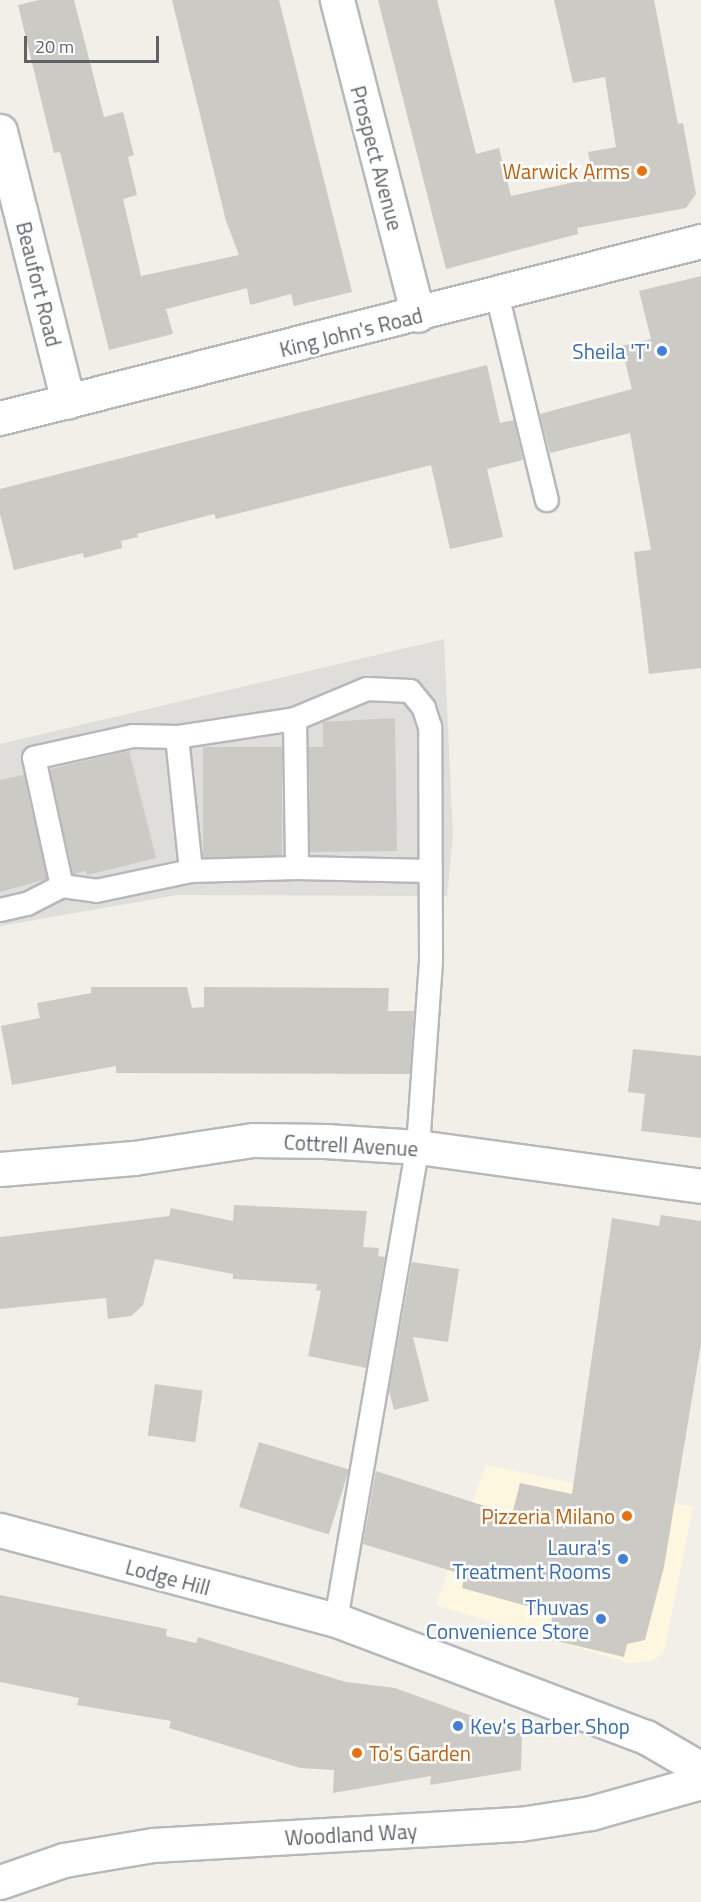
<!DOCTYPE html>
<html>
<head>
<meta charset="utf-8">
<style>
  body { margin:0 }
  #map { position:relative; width:701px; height:1902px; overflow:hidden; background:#f1efe8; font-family:"Titillium Web",sans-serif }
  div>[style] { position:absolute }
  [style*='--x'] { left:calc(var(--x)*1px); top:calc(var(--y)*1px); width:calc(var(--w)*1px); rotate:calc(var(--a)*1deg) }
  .commercial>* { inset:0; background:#fef7e0 }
  .industrial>* { inset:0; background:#e0deda }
  .building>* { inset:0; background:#cccac5; transform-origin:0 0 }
  .roads { filter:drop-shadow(2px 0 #b5b8bc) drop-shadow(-2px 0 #b5b8bc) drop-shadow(0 2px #b5b8bc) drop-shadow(0 -2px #b5b8bc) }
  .lane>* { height:22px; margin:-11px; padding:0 11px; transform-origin:11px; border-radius:11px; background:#fff }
  .street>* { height:33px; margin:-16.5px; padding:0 16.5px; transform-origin:16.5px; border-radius:16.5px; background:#fff }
  .secondary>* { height:33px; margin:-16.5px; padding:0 16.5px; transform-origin:16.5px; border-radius:16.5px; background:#fff }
  .dots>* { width:16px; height:16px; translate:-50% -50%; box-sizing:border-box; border:3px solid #fff; border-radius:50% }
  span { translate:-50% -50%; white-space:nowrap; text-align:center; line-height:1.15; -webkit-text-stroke:5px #fff; paint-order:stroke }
  .street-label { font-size:21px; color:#5f6368 }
  .food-label { font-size:21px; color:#c56008 }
  .right { translate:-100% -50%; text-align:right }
  .left { translate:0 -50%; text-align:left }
  .shop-label { font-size:21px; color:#366cbe }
  .scale { position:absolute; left:24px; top:36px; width:135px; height:27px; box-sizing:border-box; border:3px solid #5f6368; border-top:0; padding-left:8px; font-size:18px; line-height:21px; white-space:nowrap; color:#5f6368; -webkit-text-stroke:4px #fff; paint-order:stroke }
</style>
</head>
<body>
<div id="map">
  <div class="commercial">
    <i style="clip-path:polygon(486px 1465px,693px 1507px,664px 1653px,652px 1661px,629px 1663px,436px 1605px)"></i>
  </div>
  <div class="industrial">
    <i style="clip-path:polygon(444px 639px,453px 837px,447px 896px,178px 895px,0 926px,0 744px)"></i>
  </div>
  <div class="building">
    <i style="clip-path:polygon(39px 0,74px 0,104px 117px,123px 112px,134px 155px,128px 157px,137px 195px,123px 199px,141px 276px,239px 255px,226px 221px,172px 0,279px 0,352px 292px,294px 306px,291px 294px,250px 305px,247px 288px,166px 309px,173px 334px,109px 350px,60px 152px,54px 153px,18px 5px)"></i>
    <i style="clip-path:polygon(378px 0,437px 0,476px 154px,499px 148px,511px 196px,593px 178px,588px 152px,616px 147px,605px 77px,573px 83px,554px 0,654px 0,678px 124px,683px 123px,696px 194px,686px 208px,577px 228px,578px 234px,446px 269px)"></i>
    <i style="clip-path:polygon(701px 276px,701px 668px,649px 674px,634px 552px,651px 550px,630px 433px,550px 453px,540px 414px,632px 389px,621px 346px,651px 339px,639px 291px)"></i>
    <i style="clip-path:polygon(487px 365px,500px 423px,514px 420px,523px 460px,487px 469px,503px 537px,450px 549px,431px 465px,216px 519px,214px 514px,137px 534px,138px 537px,121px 541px,122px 548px,84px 558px,83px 553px,14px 570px,0 514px,0 489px)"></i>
    <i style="clip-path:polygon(395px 718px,397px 851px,310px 852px,309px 747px,323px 747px,323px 722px)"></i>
    <i style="left:203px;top:747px;width:79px;height:110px"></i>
    <i style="clip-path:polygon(129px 751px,156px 858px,87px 875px,86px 871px,73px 874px,50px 769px)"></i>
    <i style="clip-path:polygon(24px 775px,47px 879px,0 892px,0 780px)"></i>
    <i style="clip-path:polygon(91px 987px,187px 987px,192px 1008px,204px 1007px,204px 987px,389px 988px,388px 1011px,414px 1011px,410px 1074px,116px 1073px,116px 1066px,12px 1085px,1px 1026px,40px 1018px,37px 1003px,91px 993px)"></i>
    <i style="clip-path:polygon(633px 1049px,701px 1056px,701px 1138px,641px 1131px,645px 1094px,628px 1092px)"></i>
    <i style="clip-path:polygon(234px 1205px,367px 1211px,363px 1247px,379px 1248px,378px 1256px,385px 1257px,366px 1368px,308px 1356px,321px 1291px,316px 1290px,317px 1284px,233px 1279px,233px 1274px,155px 1259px,143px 1305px,131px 1316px,108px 1319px,106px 1298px,0 1309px,0 1237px,169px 1216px,171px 1208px,233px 1221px)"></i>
    <i style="clip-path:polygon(661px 1215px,701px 1221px,701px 1344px,664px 1567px,645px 1640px,627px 1644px,624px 1657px,548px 1639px,553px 1613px,462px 1588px,465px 1575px,363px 1544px,376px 1471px,512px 1515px,520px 1483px,572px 1494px,612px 1218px,659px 1226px)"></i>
    <i style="clip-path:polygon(412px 1262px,459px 1269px,448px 1342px,413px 1337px,429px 1401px,394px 1410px,389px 1391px)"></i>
    <i style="left:155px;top:1384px;width:48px;height:52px;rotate:8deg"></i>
    <i style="left:259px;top:1442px;width:94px;height:68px;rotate:17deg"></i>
    <i style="clip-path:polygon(0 1595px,167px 1629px,166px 1636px,196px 1643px,198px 1637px,346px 1682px,395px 1688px,522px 1734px,521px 1770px,430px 1785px,431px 1776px,333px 1793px,334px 1770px,300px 1768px,169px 1728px,171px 1721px,77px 1705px,79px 1698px,0 1682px)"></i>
  </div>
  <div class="roads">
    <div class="lane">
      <i style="--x:497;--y:294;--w:212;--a:76.4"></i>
      <i style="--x:295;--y:719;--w:149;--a:89.2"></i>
      <i style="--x:177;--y:737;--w:135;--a:84"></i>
      <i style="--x:0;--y:910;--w:28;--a:-13"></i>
      <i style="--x:27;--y:904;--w:39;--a:-27"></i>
      <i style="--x:336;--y:1620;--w:480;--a:-80.2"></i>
      <i style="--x:418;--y:1147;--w:187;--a:-86"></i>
      <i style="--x:431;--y:960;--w:233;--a:-90.2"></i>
      <i style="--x:430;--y:727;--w:20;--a:-108"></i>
      <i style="--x:424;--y:708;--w:22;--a:-129"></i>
      <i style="--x:410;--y:691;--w:43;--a:-177.3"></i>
      <i style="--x:367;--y:689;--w:78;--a:157.4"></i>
      <i style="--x:295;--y:719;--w:119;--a:171.3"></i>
      <i style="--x:177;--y:737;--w:44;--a:-178.7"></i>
      <i style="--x:133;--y:736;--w:101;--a:167.5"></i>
      <i style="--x:34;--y:758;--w:131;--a:77.7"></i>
      <i style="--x:62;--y:886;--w:34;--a:8"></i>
      <i style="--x:96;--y:891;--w:97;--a:-11.9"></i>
      <i style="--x:191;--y:871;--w:106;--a:-1.6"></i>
      <i style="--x:297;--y:868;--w:132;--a:1.3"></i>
    </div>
    <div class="street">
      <i style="--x:337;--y:0;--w:325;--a:75.6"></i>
      <i style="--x:0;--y:131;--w:279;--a:75.9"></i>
      <i style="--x:0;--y:418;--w:723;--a:-14.17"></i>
      <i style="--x:0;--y:1169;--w:134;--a:-4.7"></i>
      <i style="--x:134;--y:1158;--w:120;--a:-8.6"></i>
      <i style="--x:253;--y:1140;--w:72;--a:0.8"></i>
      <i style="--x:325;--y:1141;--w:93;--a:3.7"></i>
      <i style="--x:418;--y:1147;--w:286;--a:7.8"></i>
      <i style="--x:0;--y:1882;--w:68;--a:-19"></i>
      <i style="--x:64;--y:1860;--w:90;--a:-9.6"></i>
      <i style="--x:153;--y:1845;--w:368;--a:-3.3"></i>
      <i style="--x:520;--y:1824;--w:72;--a:-8.8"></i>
      <i style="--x:591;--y:1813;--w:114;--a:-15.7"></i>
    </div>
    <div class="secondary">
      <i style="--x:0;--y:1530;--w:348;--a:15"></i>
      <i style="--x:336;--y:1620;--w:331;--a:20.7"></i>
      <i style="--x:646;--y:1737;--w:64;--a:30.2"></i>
    </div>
  </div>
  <div class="dots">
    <i style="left:642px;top:171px;background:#e8710a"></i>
    <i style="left:662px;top:351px;background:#3f7fe0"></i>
    <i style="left:627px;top:1516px;background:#e8710a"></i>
    <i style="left:623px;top:1559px;background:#3f7fe0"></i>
    <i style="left:601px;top:1619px;background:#3f7fe0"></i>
    <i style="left:458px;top:1726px;background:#3f7fe0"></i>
    <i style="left:357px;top:1753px;background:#e8710a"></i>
  </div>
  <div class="street-label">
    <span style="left:377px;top:158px;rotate:75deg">Prospect Avenue</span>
    <span style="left:39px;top:284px;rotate:76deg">Beaufort Road</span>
    <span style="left:351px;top:332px;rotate:-14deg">King John's Road</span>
    <span style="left:351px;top:1145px;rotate:3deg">Cottrell Avenue</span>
    <span style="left:168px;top:1577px;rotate:15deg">Lodge Hill</span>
    <span style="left:351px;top:1834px;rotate:-3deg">Woodland Way</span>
  </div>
  <div class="food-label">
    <span class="right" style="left:630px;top:171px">Warwick Arms</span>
    <span class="right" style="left:615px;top:1516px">Pizzeria Milano</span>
    <span class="left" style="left:369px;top:1753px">To's Garden</span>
  </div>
  <div class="shop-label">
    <span class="right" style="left:650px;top:351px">Sheila 'T'</span>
    <span class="right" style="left:611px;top:1559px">Laura's<br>Treatment Rooms</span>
    <span class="right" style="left:589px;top:1619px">Thuvas<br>Convenience Store</span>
    <span class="left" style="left:470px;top:1726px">Kev's Barber Shop</span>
  </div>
  <div class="scale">20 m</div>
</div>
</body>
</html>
